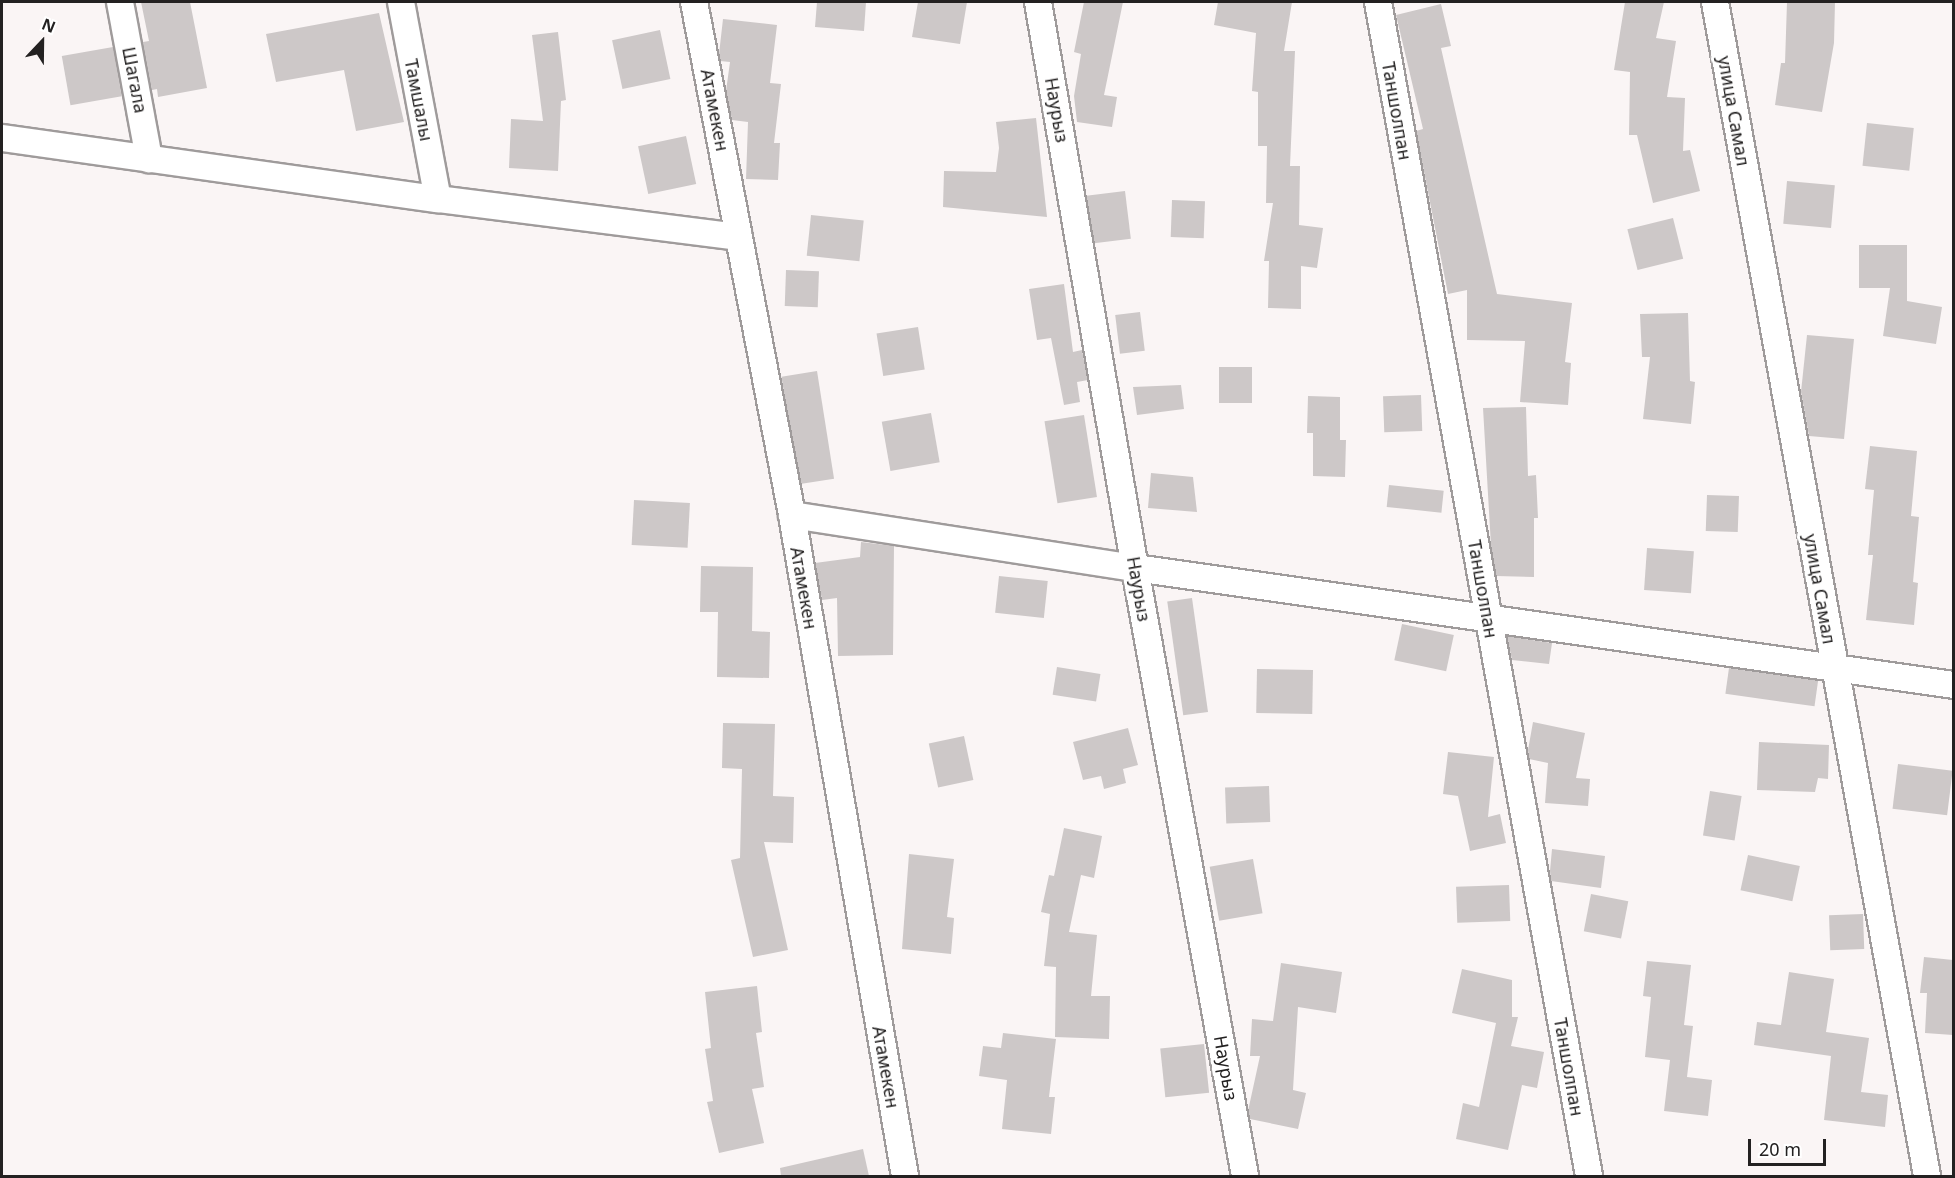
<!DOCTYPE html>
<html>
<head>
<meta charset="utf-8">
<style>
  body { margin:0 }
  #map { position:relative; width:1955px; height:1178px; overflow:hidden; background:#faf5f5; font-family:"Noto Sans",sans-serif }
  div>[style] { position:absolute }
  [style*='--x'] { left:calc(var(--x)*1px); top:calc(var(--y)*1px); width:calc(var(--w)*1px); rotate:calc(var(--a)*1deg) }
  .building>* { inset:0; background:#cdc8c8; transform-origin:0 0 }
  .roads { filter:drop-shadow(2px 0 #9f9b9b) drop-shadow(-2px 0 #9f9b9b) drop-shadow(0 2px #9f9b9b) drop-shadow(0 -2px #9f9b9b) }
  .street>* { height:26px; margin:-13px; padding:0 13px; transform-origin:13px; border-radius:13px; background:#fff }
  span { translate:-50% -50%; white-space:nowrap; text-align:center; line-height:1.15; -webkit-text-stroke:6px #fff; paint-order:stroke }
  .street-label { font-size:18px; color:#232121 }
  .frame { position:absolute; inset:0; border:3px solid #232121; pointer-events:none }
  .north { position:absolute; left:12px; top:12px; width:60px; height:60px; -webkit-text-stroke:4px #fff; paint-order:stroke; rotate:22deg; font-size:16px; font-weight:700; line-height:24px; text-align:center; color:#232121 }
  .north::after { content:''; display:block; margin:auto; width:21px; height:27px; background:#232121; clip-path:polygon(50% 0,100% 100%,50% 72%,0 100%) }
  .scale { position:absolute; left:1748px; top:1139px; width:78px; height:27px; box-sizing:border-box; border:3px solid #232121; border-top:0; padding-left:8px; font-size:18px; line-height:21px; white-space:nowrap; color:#232121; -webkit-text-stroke:4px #fff; paint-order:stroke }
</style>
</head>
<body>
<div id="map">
  <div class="building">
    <i style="clip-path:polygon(141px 2px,190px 2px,207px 88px,158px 97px,157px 89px,152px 90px,143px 42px,149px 41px)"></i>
    <i style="clip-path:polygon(817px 2px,866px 2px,864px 31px,815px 27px)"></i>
    <i style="clip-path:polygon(918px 2px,967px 2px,960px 44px,912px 37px)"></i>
    <i style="clip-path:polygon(1084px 2px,1123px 2px,1104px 95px,1117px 97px,1112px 127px,1077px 122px,1074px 96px,1081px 54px,1074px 52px)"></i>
    <i style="clip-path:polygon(1218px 2px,1292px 2px,1284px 51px,1295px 51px,1290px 166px,1300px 166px,1299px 225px,1323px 228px,1317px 268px,1301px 266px,1301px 309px,1268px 308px,1269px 261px,1264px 261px,1273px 203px,1266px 203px,1267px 146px,1258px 146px,1258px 92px,1252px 91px,1256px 33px,1214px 25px)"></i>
    <i style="clip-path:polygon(1625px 2px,1664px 2px,1656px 38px,1676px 41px,1667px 97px,1685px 98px,1683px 151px,1690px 150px,1700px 191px,1653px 203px,1637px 135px,1629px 135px,1630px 72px,1614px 70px)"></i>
    <i style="clip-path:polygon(1787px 2px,1835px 2px,1834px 43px,1822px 112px,1775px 105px,1781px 63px,1785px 63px)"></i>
    <i style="clip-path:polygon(1441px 4px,1451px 46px,1441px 48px,1497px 294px,1572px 303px,1565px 362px,1571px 363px,1568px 405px,1520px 402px,1525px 341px,1467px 340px,1467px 290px,1448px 294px,1416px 131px,1423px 129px,1396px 15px)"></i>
    <i style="clip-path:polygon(379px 13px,404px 122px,356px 131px,344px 70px,276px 82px,266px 34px)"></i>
    <i style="clip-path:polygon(723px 19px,777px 25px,770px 83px,781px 84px,774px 143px,780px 143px,778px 180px,746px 179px,748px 122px,732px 120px,726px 91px,730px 62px,720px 61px,719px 54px)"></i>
    <i style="left:660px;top:30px;width:50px;height:49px;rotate:78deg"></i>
    <i style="clip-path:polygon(558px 32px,566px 100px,561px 101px,558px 171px,509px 168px,511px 119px,543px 121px,532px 35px)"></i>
    <i style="left:113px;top:47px;width:50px;height:52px;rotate:80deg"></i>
    <i style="clip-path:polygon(1036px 118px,1047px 217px,943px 207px,944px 171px,996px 172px,999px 148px,996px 122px)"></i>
    <i style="left:1867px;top:123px;width:47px;height:43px;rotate:6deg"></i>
    <i style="left:686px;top:136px;width:49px;height:49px;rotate:78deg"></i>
    <i style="left:1787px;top:181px;width:48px;height:43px;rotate:5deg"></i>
    <i style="left:1125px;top:191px;width:48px;height:39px;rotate:83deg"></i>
    <i style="left:1172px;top:200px;width:33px;height:37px;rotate:2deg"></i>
    <i style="left:811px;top:215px;width:53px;height:41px;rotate:6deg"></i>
    <i style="left:1673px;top:218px;width:42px;height:47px;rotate:76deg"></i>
    <i style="clip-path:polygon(1859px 245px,1907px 245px,1907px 301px,1942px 307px,1936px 344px,1883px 336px,1890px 288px,1859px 288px)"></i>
    <i style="left:786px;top:270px;width:33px;height:36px;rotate:2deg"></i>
    <i style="clip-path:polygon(1064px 284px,1073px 352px,1082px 350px,1088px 380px,1077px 382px,1080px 402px,1064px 405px,1051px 338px,1037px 340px,1029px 289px)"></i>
    <i style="left:1140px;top:312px;width:39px;height:25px;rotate:83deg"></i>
    <i style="clip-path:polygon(1688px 313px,1690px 381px,1695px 382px,1691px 424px,1643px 419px,1650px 357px,1642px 357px,1640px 314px)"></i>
    <i style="left:918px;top:327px;width:43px;height:42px;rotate:81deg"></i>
    <i style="clip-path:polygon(1807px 335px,1854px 339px,1844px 439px,1809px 436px,1801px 392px)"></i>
    <i style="left:1219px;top:367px;width:33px;height:36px"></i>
    <i style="left:817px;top:371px;width:109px;height:36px;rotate:81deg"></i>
    <i style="clip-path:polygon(1181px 385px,1184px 409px,1137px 415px,1133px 387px)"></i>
    <i style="left:1421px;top:395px;width:36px;height:38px;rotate:88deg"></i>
    <i style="clip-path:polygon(1308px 396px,1340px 397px,1340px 440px,1346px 440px,1345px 477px,1313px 476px,1313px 433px,1307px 433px)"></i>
    <i style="clip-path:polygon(1526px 407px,1528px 476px,1536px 475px,1538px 518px,1534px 518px,1534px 577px,1496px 576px,1491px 546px,1483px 408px)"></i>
    <i style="left:931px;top:413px;width:50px;height:50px;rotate:80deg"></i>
    <i style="left:1084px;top:415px;width:83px;height:40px;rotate:81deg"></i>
    <i style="clip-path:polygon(1870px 446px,1917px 451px,1911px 516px,1919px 517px,1913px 582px,1918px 583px,1914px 625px,1866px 620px,1873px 555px,1868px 555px,1874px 490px,1865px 489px)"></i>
    <i style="clip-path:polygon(1151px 473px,1193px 477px,1197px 512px,1148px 508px)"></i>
    <i style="left:1389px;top:485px;width:55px;height:22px;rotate:6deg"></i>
    <i style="left:1707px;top:495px;width:32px;height:36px;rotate:2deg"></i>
    <i style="left:634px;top:500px;width:56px;height:45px;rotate:3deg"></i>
    <i style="clip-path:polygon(861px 542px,894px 546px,893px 655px,838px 656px,837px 598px,822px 600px,815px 563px,860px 557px)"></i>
    <i style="left:1647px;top:548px;width:47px;height:42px;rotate:4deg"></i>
    <i style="clip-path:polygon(701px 566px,753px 567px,752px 631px,770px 632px,769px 678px,717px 677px,718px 612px,700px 612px)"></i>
    <i style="left:999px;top:576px;width:49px;height:37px;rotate:6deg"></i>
    <i style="left:1192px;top:598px;width:115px;height:25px;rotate:82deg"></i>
    <i style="left:1402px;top:624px;width:53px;height:37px;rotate:12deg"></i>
    <i style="clip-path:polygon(1507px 636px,1552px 643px,1549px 664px,1512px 660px)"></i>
    <i style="left:1057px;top:667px;width:44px;height:28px;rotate:9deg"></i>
    <i style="left:1729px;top:668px;width:90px;height:26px;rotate:8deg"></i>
    <i style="left:1257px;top:669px;width:56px;height:44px;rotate:1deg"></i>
    <i style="clip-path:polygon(1533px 722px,1585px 733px,1576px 778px,1590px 779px,1588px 806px,1545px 803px,1548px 763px,1529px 759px,1528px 750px)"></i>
    <i style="clip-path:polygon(723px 723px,775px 724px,773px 796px,794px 797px,793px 843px,764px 842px,788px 950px,753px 957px,731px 860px,740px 858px,742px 769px,722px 768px)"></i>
    <i style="clip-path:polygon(1128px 728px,1138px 765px,1123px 769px,1126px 783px,1104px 789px,1101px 776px,1083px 780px,1073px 742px)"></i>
    <i style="left:964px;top:736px;width:45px;height:36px;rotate:78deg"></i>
    <i style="clip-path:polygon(1759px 742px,1829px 745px,1828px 779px,1818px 778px,1815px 792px,1757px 790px)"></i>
    <i style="clip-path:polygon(1448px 752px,1494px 757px,1488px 817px,1500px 814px,1506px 843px,1470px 851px,1458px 796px,1443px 794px)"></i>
    <i style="left:1898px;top:764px;width:55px;height:45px;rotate:7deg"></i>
    <i style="left:1269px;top:786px;width:36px;height:44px;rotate:88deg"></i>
    <i style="left:1710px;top:791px;width:32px;height:45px;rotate:9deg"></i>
    <i style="clip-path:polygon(1064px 828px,1102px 836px,1094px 878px,1081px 875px,1069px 932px,1097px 935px,1091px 996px,1110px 996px,1109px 1039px,1055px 1037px,1056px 967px,1044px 966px,1050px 914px,1041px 912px,1049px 875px,1054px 876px)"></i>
    <i style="clip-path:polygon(1552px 849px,1605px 856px,1601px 888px,1551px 881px,1550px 871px)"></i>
    <i style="clip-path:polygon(909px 854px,954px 859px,947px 917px,954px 918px,951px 954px,902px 949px)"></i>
    <i style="left:1748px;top:855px;width:53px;height:36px;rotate:12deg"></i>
    <i style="left:1253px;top:859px;width:55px;height:44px;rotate:80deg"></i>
    <i style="left:1509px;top:885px;width:36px;height:53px;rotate:88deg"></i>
    <i style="left:1591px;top:894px;width:38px;height:38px;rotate:11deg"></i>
    <i style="left:1863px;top:914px;width:35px;height:34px;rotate:88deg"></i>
    <i style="clip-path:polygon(1924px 957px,1953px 960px,1953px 1035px,1925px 1033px,1927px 993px,1920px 993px)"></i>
    <i style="clip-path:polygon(1647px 961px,1691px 965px,1684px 1025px,1693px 1026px,1687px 1077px,1712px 1080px,1708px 1116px,1664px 1111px,1670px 1060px,1645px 1057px,1651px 997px,1643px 996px)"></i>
    <i style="clip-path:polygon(1281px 963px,1342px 972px,1336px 1013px,1298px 1007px,1293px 1090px,1306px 1093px,1298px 1129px,1250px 1119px,1248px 1111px,1260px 1056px,1250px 1056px,1252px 1019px,1273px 1021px)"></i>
    <i style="clip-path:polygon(1462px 969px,1512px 980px,1512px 1017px,1518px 1017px,1511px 1046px,1544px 1052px,1537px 1088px,1522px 1085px,1508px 1150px,1456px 1139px,1463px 1103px,1479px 1107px,1496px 1023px,1452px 1013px)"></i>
    <i style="clip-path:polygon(1789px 972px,1834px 979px,1826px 1032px,1869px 1038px,1861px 1092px,1888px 1095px,1885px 1127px,1824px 1120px,1831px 1056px,1754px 1045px,1757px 1022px,1781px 1025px)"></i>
    <i style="clip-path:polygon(757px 986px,762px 1032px,756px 1033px,764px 1087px,752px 1089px,764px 1143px,719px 1153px,707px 1102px,713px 1101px,705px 1049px,711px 1048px,705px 992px)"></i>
    <i style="clip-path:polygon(1003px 1033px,1056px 1039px,1049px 1097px,1055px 1097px,1051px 1134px,1002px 1129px,1007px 1080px,979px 1076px,983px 1046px,1001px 1048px)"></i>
    <i style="left:1204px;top:1044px;width:49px;height:44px;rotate:84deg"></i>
    <i style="clip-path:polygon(863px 1149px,869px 1176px,781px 1176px,780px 1168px)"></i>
  </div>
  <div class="roads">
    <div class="street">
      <i style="--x:120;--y:2;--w:160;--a:79.5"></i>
      <i style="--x:401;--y:2;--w:200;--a:79.4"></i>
      <i style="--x:694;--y:2;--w:522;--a:79.18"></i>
      <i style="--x:792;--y:515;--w:671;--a:80.3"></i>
      <i style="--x:1038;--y:2;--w:574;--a:80.28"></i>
      <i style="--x:1135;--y:568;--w:618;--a:79.74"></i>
      <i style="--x:1378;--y:2;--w:1193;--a:79.81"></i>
      <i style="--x:1715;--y:2;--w:1193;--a:79.76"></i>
      <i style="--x:2;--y:138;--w:440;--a:8"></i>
      <i style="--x:438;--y:199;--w:303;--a:7.2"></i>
      <i style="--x:792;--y:515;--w:347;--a:8.8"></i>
      <i style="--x:1135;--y:568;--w:827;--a:8.13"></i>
    </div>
  </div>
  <div class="street-label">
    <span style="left:135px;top:80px;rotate:79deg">Шагала</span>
    <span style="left:419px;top:100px;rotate:79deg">Тамшалы</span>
    <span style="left:715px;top:110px;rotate:79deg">Атамекен</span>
    <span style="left:1057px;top:110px;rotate:80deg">Наурыз</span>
    <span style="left:1397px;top:111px;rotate:80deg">Таншолпан</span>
    <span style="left:1734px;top:111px;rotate:80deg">улица Самал</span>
    <span style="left:804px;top:588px;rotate:80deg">Атамекен</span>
    <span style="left:1139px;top:589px;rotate:80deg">Наурыз</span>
    <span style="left:1483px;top:589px;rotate:80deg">Таншолпан</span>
    <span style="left:1820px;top:589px;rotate:80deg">улица Самал</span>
    <span style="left:886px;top:1067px;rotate:80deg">Атамекен</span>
    <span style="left:1569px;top:1067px;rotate:80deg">Таншолпан</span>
    <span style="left:1226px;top:1068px;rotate:80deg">Наурыз</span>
  </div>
  <div class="frame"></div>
  <div class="north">N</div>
  <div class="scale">20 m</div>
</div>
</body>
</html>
